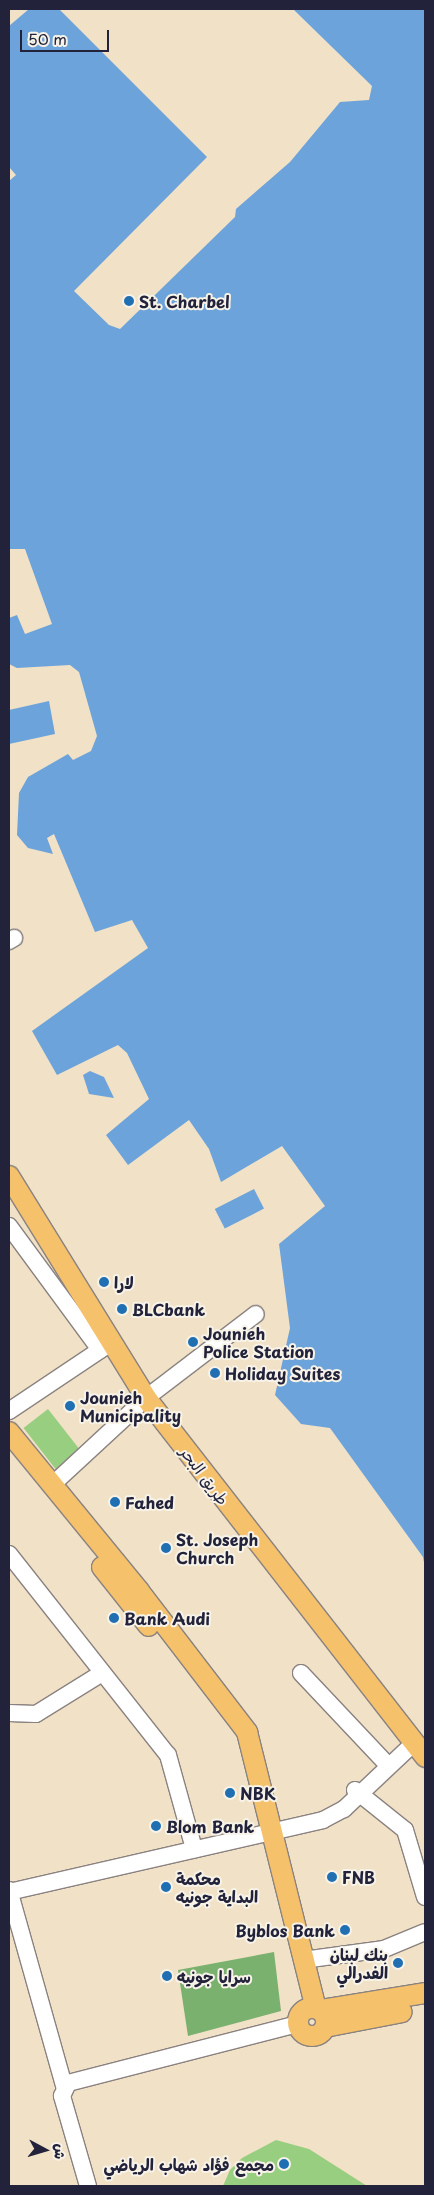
<!DOCTYPE html>
<html>
<head>
<meta charset="utf-8">
<style>
  body { margin:0 }
  #map { position:relative; width:434px; height:2195px; overflow:hidden; background:#f1e1c6; font-family:"Playpen Sans","Playpen Sans Arabic",sans-serif }
  div>[style] { position:absolute }
  [style*='--x'] { left:calc(var(--x)*1px); top:calc(var(--y)*1px); width:calc(var(--w)*1px); rotate:calc(var(--a)*1deg) }
  .green>* { inset:0; background:#98ce7f; transform-origin:0 0 }
  .forest>* { inset:0; background:#7ab16e }
  .water>* { inset:0; background:#6ca3da; transform-origin:0 0 }
  .roads { filter:drop-shadow(1px 0 #8a8280) drop-shadow(-1px 0 #8a8280) drop-shadow(0 1px #8a8280) drop-shadow(0 -1px #8a8280) }
  .minor>* { height:16px; margin:-8px; padding:0 8px; transform-origin:8px; border-radius:8px; background:#fff }
  .major>* { height:20px; margin:-10px; padding:0 10px; transform-origin:10px; border-radius:10px; background:#f5c16b }
  .major>.ring { margin:-10px; padding:0; box-sizing:content-box; background:none; border:20px solid #f5c16b; border-radius:50% }
  .dots>* { width:14px; height:14px; translate:-50% -50%; box-sizing:border-box; border:2px solid #f7f3e8; border-radius:50% }
  span { translate:-50% -50%; white-space:nowrap; text-align:center; line-height:1.15; -webkit-text-stroke:4px #f7f3e8; paint-order:stroke }
  .poi-label { font-size:16px; color:#22223b; font-weight:700 }
  .left { translate:0 -50%; text-align:left }
  .right { translate:-100% -50%; text-align:right }
  .street-label { font-size:16px; color:#22223b }
  .frame { position:absolute; inset:0; border:10px solid #22223b; pointer-events:none }
  .north { position:absolute; left:20px; top:2125px; width:50px; height:50px; -webkit-text-stroke:4px #f7f3e8; paint-order:stroke; rotate:96deg; font-size:14px; font-weight:700; line-height:20px; text-align:center; color:#22223b }
  .north::after { content:''; display:block; margin:auto; width:18px; height:22px; background:#22223b; clip-path:polygon(50% 0,100% 100%,50% 72%,0 100%) }
  .scale { position:absolute; left:20px; top:30px; width:89px; height:22px; box-sizing:border-box; border:2px solid #22223b; border-top:0; padding-left:6px; font-size:15px; line-height:18px; white-space:nowrap; color:#22223b; -webkit-text-stroke:4px #f7f3e8; paint-order:stroke }
</style>
</head>
<body>
<div id="map">
  <div class="green">
    <i style="left:48px;top:1409px;width:58px;height:31px;rotate:52deg"></i>
    <i style="clip-path:polygon(276px 2140px,309px 2149px,367px 2186px,223px 2186px,230px 2170px,242px 2158px)"></i>
  </div>
  <div class="forest">
    <i style="clip-path:polygon(274px 1952px,281px 2011px,188px 2036px,178px 1970px)"></i>
  </div>
  <div class="water">
    <i style="clip-path:polygon(29px 9px,59px 9px,207px 157px,74px 291px,109px 325px,120px 329px,235px 217px,236px 209px,290px 162px,340px 102px,369px 100px,372px 86px,293px 9px,425px 9px,425px 1568px,423px 1557px,330px 1428px,301px 1424px,275px 1395px,290px 1328px,279px 1244px,325px 1206px,282px 1146px,221px 1182px,209px 1149px,189px 1120px,128px 1165px,106px 1135px,149px 1099px,127px 1053px,118px 1045px,57px 1075px,32px 1031px,148px 948px,132px 920px,95px 932px,54px 834px,47px 838px,53px 854px,28px 848px,17px 835px,19px 793px,28px 777px,68px 754px,73px 760px,91px 751px,97px 736px,79px 672px,70px 665px,17px 668px,9px 664px,9px 618px,17px 615px,25px 634px,52px 624px,25px 549px,9px 549px,9px 181px,16px 175px,9px 167px,9px 26px)"></i>
    <i style="clip-path:polygon(49px 701px,55px 734px,9px 744px,9px 710px)"></i>
    <i style="clip-path:polygon(90px 1071px,104px 1077px,114px 1098px,89px 1094px,83px 1075px)"></i>
    <i style="left:254px;top:1189px;width:22px;height:44px;rotate:63deg"></i>
  </div>
  <div class="roads">
    <div class="minor">
      <i style="--x:9;--y:941;--w:6;--a:-31"></i>
      <i style="--x:9;--y:1226;--w:154;--a:53.7"></i>
      <i style="--x:9;--y:1411;--w:120;--a:-33.8"></i>
      <i style="--x:52;--y:1485;--w:128;--a:-42.8"></i>
      <i style="--x:146;--y:1398;--w:138;--a:-37.4"></i>
      <i style="--x:9;--y:1554;--w:256;--a:51.7"></i>
      <i style="--x:168;--y:1755;--w:98;--a:74.5"></i>
      <i style="--x:301;--y:1673;--w:122;--a:46.7"></i>
      <i style="--x:9;--y:1713;--w:27;--a:2"></i>
      <i style="--x:36;--y:1714;--w:78;--a:-31.8"></i>
      <i style="--x:355;--y:1790;--w:64;--a:38.7"></i>
      <i style="--x:405;--y:1830;--w:70;--a:73.4"></i>
      <i style="--x:9;--y:1890;--w:204;--a:74.3"></i>
      <i style="--x:9;--y:1892;--w:322;--a:-12.9"></i>
      <i style="--x:323;--y:1820;--w:24;--a:-28"></i>
      <i style="--x:344;--y:1809;--w:96;--a:-43.3"></i>
      <i style="--x:303;--y:1960;--w:82;--a:-7.7"></i>
      <i style="--x:384;--y:1949;--w:44;--a:-22.5"></i>
      <i style="--x:88;--y:2186;--w:94;--a:-106.1"></i>
      <i style="--x:62;--y:2096;--w:14;--a:-65"></i>
      <i style="--x:68;--y:2083;--w:237;--a:-14.4"></i>
    </div>
    <div class="major">
      <i style="--x:9;--y:1176;--w:261;--a:58.3"></i>
      <i style="--x:146;--y:1398;--w:455;--a:52.1"></i>
      <i style="--x:9;--y:1432;--w:205;--a:50.7"></i>
      <i style="--x:139;--y:1591;--w:178;--a:52.5"></i>
      <i style="--x:247;--y:1732;--w:284;--a:76"></i>
      <i style="--x:102;--y:1567;--w:75;--a:51.5"></i>
      <i class="ring" style="left:298px;top:2008px;width:8px;height:8px"></i>
      <i style="--x:320;--y:2010;--w:106;--a:-9.2"></i>
      <i style="--x:325;--y:2027;--w:78;--a:-11"></i>
    </div>
  </div>
  <div class="dots">
    <i style="left:129px;top:301px;background:#1f6fb2"></i>
    <i style="left:104px;top:1282px;background:#1f6fb2"></i>
    <i style="left:122px;top:1309px;background:#1f6fb2"></i>
    <i style="left:193px;top:1342px;background:#1f6fb2"></i>
    <i style="left:215px;top:1373px;background:#1f6fb2"></i>
    <i style="left:70px;top:1406px;background:#1f6fb2"></i>
    <i style="left:115px;top:1502px;background:#1f6fb2"></i>
    <i style="left:166px;top:1548px;background:#1f6fb2"></i>
    <i style="left:114px;top:1618px;background:#1f6fb2"></i>
    <i style="left:230px;top:1793px;background:#1f6fb2"></i>
    <i style="left:156px;top:1826px;background:#1f6fb2"></i>
    <i style="left:332px;top:1877px;background:#1f6fb2"></i>
    <i style="left:166px;top:1887px;background:#1f6fb2"></i>
    <i style="left:345px;top:1930px;background:#1f6fb2"></i>
    <i style="left:398px;top:1963px;background:#1f6fb2"></i>
    <i style="left:167px;top:1976px;background:#1f6fb2"></i>
    <i style="left:284px;top:2164px;background:#1f6fb2"></i>
  </div>
  <div class="poi-label">
    <span class="left" style="left:139px;top:301px">St. Charbel</span>
    <span class="left" style="left:114px;top:1282px">لارا</span>
    <span class="left" style="left:132px;top:1309px">BLCbank</span>
    <span class="left" style="left:203px;top:1342px">Jounieh<br>Police Station</span>
    <span class="left" style="left:225px;top:1373px">Holiday Suites</span>
    <span class="left" style="left:80px;top:1406px">Jounieh<br>Municipality</span>
    <span class="left" style="left:125px;top:1502px">Fahed</span>
    <span class="left" style="left:176px;top:1548px">St. Joseph<br>Church</span>
    <span class="left" style="left:124px;top:1618px">Bank Audi</span>
    <span class="left" style="left:240px;top:1793px">NBK</span>
    <span class="left" style="left:166px;top:1826px">Blom Bank</span>
    <span class="left" style="left:342px;top:1877px">FNB</span>
    <span class="left" style="left:176px;top:1887px">محكمة<br>البداية جونيه</span>
    <span class="right" style="left:335px;top:1930px">Byblos Bank</span>
    <span class="right" style="left:388px;top:1963px">بنك لبنان<br>الفدرالي</span>
    <span class="left" style="left:177px;top:1976px">سرايا جونيه</span>
    <span class="right" style="left:274px;top:2164px">مجمع فؤاد شهاب الرياضي</span>
  </div>
  <div class="street-label">
    <span style="left:205px;top:1475px;rotate:53deg">طريق البحر</span>
  </div>
  <div class="frame"></div>
  <div class="north">ش</div>
  <div class="scale">50 m</div>
</div>
</body>
</html>
